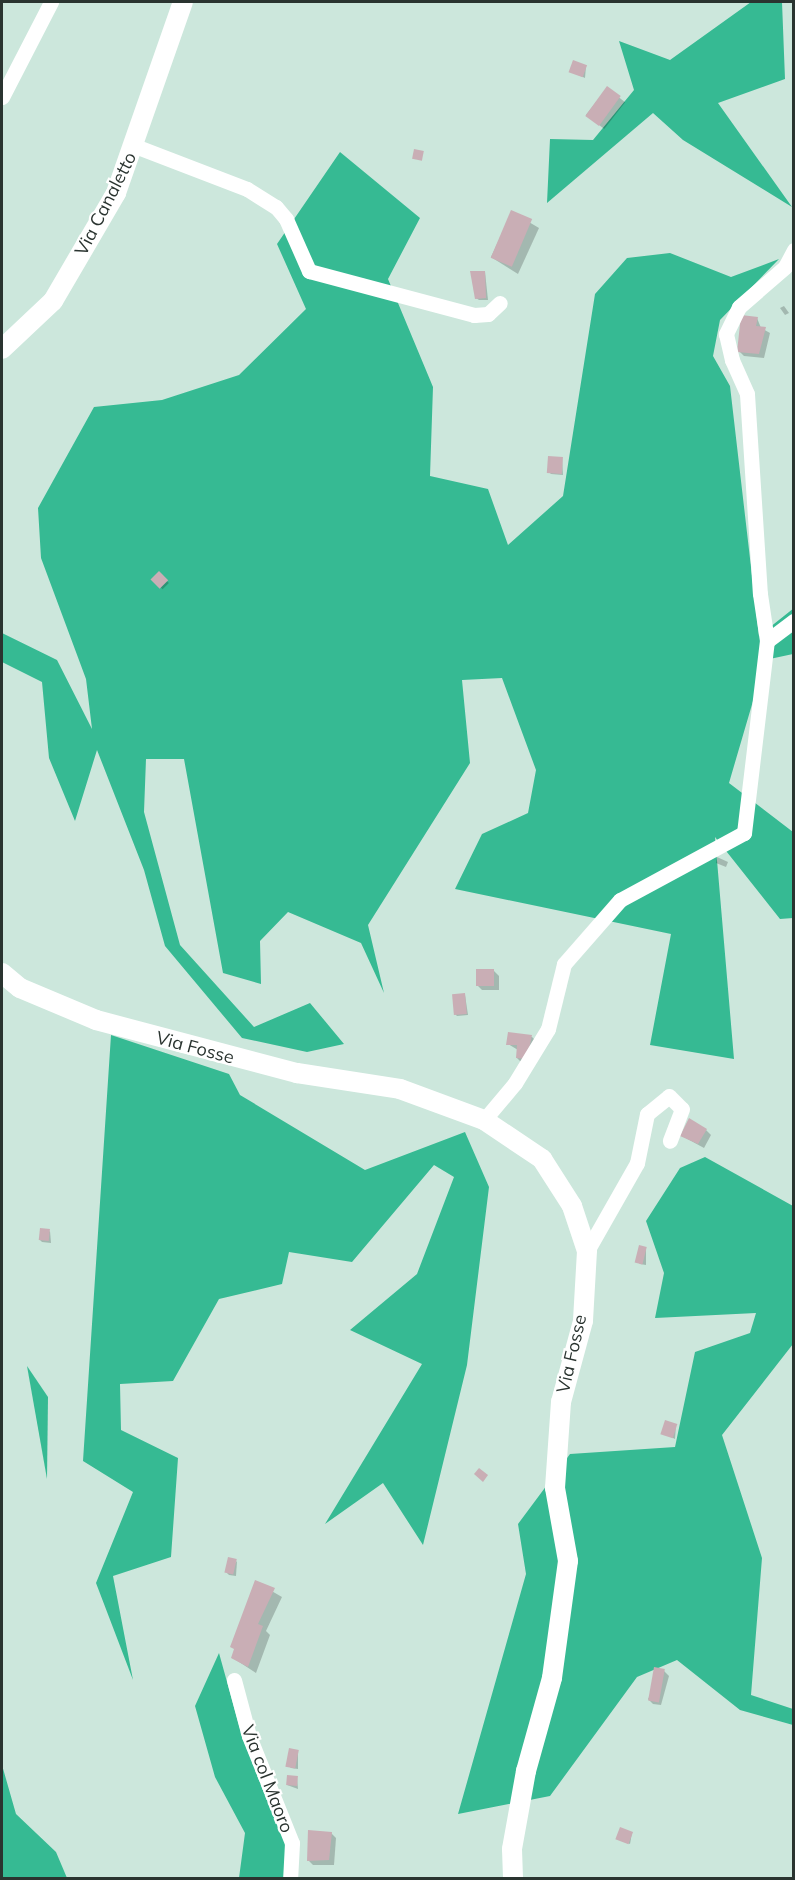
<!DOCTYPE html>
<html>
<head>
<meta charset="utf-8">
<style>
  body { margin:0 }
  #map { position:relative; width:795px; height:1880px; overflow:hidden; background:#cce7dc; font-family:Mulish,sans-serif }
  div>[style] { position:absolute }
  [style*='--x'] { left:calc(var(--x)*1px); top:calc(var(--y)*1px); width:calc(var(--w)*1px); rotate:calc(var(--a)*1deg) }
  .forest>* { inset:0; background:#36ba93 }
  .shadow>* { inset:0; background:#0003; transform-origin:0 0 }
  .building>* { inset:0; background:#c9aeb5; transform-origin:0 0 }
  .minor>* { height:15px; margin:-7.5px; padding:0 7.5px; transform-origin:7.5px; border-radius:7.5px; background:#fff }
  .tertiary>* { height:20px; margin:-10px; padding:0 10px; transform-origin:10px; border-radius:10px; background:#fff }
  span { translate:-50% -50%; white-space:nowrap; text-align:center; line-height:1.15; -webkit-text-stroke:4.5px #fff; paint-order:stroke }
  .street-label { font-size:18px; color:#2a3430 }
  .frame { position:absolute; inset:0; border:3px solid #2a3430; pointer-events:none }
</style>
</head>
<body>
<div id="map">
  <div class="forest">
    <i style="clip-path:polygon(751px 2px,782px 2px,785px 79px,718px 103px,792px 207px,683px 140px,653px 113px,547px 203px,550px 139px,593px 140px,634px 90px,619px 41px,670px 60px)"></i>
    <i style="clip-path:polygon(340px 152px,420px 218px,388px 279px,433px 387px,430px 476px,488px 489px,508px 545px,563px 496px,595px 294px,627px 258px,670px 253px,731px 277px,779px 259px,720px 320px,713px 356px,730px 386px,759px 636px,794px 608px,793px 654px,765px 660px,729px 783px,793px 832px,793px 918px,780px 919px,715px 837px,734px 1059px,650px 1045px,671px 934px,455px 889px,482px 834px,528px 813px,536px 770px,502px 678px,462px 680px,470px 763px,368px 925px,384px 993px,361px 943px,288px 912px,260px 941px,261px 984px,223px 973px,184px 759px,146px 759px,144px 812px,180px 945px,254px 1027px,310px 1003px,344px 1044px,307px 1052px,242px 1038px,165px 946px,144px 870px,97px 750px,75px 821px,49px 758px,42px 682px,2px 662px,2px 633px,57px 660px,92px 729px,86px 679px,41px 558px,38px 508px,94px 407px,162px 400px,239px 375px,306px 309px,277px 244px)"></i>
    <i style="clip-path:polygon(111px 1035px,229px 1074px,240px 1095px,365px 1170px,465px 1132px,489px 1187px,467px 1365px,423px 1545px,383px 1483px,325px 1524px,422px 1364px,350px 1330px,417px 1274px,454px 1177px,434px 1165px,352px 1262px,289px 1252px,282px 1284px,219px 1299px,173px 1381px,120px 1384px,121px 1430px,178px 1458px,171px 1557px,113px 1576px,133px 1680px,96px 1583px,133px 1492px,83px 1461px)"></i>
    <i style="clip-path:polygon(705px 1157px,793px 1206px,793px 1344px,722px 1435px,762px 1558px,751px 1695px,793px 1709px,793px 1725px,740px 1710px,677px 1660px,637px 1677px,550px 1796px,458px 1814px,526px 1574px,518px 1524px,570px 1454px,675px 1447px,695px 1352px,750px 1333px,756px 1313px,655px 1318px,664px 1273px,646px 1221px,680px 1168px)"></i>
    <i style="clip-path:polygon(27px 1366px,48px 1397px,47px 1479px)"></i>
    <i style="clip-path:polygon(219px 1653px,242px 1736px,283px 1822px,289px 1878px,239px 1878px,245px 1833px,215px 1777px,195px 1706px)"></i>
    <i style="clip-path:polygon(2px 1765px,16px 1814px,56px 1852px,67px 1878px,2px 1878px)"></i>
  </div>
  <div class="shadow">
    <i style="clip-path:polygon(586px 66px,585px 78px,570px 71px)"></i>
    <i style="left:607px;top:88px;width:23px;height:34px;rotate:38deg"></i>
    <i style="clip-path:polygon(512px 212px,539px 228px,518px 274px,491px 257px)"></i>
    <i style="clip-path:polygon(485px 272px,488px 300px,479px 300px,476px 298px)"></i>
    <i style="clip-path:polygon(784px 306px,789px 313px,785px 315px,780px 308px)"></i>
    <i style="clip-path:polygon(757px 318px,761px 328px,770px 333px,764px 358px,744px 356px,739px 351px)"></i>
    <i style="clip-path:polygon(562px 458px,563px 475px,551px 474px,549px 472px)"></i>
    <i style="left:159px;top:573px;width:14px;height:9px;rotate:45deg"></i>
    <i style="clip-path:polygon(717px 857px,728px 862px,726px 867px,716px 863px)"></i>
    <i style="clip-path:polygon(494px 971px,499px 976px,499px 990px,482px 990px,477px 985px)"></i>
    <i style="clip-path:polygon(465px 995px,468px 1015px,457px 1016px,455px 1014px)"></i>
    <i style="clip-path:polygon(510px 1034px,532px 1037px,537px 1042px,522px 1063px,517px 1058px,518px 1050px,508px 1044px)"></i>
    <i style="clip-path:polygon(706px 1130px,711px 1135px,704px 1148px,682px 1136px)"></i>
    <i style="clip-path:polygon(50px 1231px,51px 1243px,42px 1242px,40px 1240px)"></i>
    <i style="clip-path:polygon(646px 1248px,646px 1265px,640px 1264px,638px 1262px)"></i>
    <i style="clip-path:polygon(676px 1425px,675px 1439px,663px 1433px)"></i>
    <i style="clip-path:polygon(237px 1561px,236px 1576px,229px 1575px,227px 1573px)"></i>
    <i style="clip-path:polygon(256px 1582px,282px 1597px,266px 1631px,270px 1635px,256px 1673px,233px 1658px)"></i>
    <i style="clip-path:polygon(664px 1671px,669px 1676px,661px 1705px,653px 1704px,648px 1699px)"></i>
    <i style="clip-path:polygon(298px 1751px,298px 1769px,291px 1768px,289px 1766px)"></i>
    <i style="clip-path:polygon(297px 1778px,298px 1789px,287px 1785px)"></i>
    <i style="clip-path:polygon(331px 1833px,336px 1838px,334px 1865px,313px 1865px,308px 1860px)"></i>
    <i style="clip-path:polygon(632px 1833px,630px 1844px,618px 1839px)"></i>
  </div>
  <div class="building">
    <i style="left:573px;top:60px;width:15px;height:13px;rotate:20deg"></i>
    <i style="left:607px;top:86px;width:17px;height:37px;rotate:36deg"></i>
    <i style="left:414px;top:149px;width:10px;height:10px;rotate:11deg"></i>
    <i style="left:511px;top:210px;width:23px;height:52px;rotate:23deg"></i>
    <i style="clip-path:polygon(470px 271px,485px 271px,486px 298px,475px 299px)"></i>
    <i style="clip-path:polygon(741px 315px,758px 317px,756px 326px,766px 327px,759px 354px,737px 352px)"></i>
    <i style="left:548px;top:456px;width:15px;height:17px;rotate:4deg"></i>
    <i style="left:159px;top:571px;width:13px;height:12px;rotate:45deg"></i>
    <i style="left:476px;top:969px;width:18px;height:17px"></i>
    <i style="left:465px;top:993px;width:21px;height:13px;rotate:85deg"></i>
    <i style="clip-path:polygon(508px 1032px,532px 1035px,527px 1059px,516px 1058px,517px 1045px,506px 1045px)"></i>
    <i style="clip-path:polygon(689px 1118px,707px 1129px,698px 1144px,680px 1136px)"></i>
    <i style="left:40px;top:1228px;width:10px;height:12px;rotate:6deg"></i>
    <i style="left:639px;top:1245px;width:8px;height:18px;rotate:14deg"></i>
    <i style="left:665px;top:1420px;width:13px;height:15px;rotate:18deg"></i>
    <i style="clip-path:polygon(479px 1468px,488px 1475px,483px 1482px,474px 1474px)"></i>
    <i style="left:228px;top:1557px;width:9px;height:16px;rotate:13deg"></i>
    <i style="clip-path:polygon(255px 1580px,275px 1588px,258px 1624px,263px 1626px,248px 1667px,231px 1658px,234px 1649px,230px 1647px)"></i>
    <i style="left:654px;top:1667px;width:11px;height:34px;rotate:10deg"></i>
    <i style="left:289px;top:1748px;width:10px;height:19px;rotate:11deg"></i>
    <i style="left:287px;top:1775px;width:11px;height:10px;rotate:5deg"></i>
    <i style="left:620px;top:1827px;width:14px;height:13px;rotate:21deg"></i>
    <i style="clip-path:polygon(308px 1830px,332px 1832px,329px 1860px,307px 1861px)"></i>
  </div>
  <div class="minor">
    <i style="--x:2;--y:97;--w:107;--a:-62.7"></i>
    <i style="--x:135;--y:146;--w:120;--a:21"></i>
    <i style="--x:247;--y:189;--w:34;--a:32"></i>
    <i style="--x:276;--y:207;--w:16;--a:50"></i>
    <i style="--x:286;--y:219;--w:57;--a:66.1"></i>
    <i style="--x:309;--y:271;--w:171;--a:14.9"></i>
    <i style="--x:474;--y:315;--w:14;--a:-4"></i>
    <i style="--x:488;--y:314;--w:16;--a:-43"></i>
    <i style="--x:794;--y:250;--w:19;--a:118"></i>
    <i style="--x:785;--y:267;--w:61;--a:139"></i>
    <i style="--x:739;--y:307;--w:30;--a:116"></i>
    <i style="--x:726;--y:334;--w:27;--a:77"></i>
    <i style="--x:732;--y:360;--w:37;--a:66"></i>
    <i style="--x:747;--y:394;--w:200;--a:86.3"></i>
    <i style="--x:760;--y:594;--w:48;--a:81.5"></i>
    <i style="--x:767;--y:641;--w:34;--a:-37"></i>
    <i style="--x:484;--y:1120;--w:48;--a:-50"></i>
    <i style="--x:515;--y:1083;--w:63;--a:-58.6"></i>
    <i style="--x:548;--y:1029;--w:67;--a:-76.2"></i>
    <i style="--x:564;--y:964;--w:85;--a:-48.8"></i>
    <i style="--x:620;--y:900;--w:141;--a:-28.4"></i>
    <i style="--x:744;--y:833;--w:193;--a:-83.2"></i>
    <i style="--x:587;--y:1251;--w:101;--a:-60.4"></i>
    <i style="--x:637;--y:1163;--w:50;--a:-78.5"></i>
    <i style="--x:647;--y:1114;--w:28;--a:-39"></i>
    <i style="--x:669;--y:1096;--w:18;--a:45"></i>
    <i style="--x:682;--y:1109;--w:34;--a:111"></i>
    <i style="--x:234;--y:1680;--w:58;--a:75"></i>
    <i style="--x:249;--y:1736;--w:115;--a:68.1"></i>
    <i style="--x:292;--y:1843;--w:35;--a:93"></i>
  </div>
  <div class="tertiary">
    <i style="--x:2;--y:349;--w:70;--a:-43.3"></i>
    <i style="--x:53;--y:301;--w:125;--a:-59.7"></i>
    <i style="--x:116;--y:193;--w:202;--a:-70.7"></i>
    <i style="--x:2;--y:973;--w:23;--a:40"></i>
    <i style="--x:20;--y:988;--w:82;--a:22.8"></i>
    <i style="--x:96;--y:1020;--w:208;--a:14.8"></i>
    <i style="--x:297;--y:1073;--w:104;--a:8.8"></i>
    <i style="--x:400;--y:1089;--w:90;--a:20.3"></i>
    <i style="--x:484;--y:1120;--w:70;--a:33.9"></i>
    <i style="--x:542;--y:1159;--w:56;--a:57.4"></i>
    <i style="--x:572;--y:1206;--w:47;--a:71.6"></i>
    <i style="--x:587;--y:1251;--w:70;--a:93.3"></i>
    <i style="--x:583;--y:1321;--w:84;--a:105.2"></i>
    <i style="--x:561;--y:1402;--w:86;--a:94"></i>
    <i style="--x:555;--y:1488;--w:74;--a:79.9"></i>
    <i style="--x:568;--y:1561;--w:118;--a:97.8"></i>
    <i style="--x:552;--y:1678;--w:97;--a:105.6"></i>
    <i style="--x:526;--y:1771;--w:79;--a:100.2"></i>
    <i style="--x:512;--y:1849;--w:29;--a:88"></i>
  </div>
  <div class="street-label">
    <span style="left:106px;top:204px;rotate:-63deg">Via Canaletto</span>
    <span style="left:195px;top:1048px;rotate:15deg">Via Fosse</span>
    <span style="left:572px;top:1354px;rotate:-77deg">Via Fosse</span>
    <span style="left:267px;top:1779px;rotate:69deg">Via col Maoro</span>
  </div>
  <div class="frame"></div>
</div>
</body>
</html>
